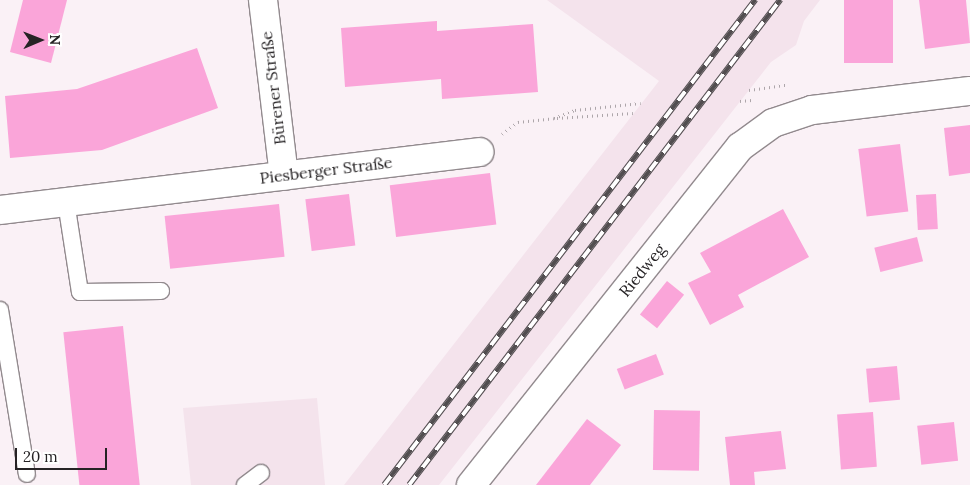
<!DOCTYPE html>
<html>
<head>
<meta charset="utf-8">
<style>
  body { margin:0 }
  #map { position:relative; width:970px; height:485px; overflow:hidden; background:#faf1f6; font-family:Lora,serif }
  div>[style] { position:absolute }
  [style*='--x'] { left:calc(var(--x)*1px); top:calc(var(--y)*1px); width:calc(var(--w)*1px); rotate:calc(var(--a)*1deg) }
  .built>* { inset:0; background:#f4e3ec }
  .building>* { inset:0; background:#faa5d9; transform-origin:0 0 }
  .path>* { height:3px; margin-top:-1.5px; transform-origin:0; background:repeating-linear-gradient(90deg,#ada6aa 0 1px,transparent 0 5px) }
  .roads { filter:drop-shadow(1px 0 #928a8e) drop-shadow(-1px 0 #928a8e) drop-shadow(0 1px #928a8e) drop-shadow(0 -1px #928a8e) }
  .service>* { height:16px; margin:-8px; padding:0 8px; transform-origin:8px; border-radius:8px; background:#fff }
  .minor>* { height:28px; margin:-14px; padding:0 14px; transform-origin:14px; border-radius:14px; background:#fff }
  .rail>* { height:5.5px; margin-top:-2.75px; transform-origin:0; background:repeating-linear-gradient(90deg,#fff 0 11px,#524e50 0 22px); box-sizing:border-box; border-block:1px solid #524e50 }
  span { translate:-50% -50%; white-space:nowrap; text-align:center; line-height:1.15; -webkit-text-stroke:5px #fff; paint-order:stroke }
  .street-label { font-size:16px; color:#262325 }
  .north { position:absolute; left:15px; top:15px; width:50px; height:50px; -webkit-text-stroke:4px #fff; paint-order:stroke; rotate:89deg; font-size:14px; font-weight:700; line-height:20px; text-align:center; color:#262325 }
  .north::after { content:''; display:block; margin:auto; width:18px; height:22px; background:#262325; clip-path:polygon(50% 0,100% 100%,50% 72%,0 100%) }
  .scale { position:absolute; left:15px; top:448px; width:92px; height:22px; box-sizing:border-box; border:2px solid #262325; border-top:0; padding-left:6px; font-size:15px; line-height:18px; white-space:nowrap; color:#262325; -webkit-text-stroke:4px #fff; paint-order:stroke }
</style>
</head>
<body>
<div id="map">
  <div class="built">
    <i style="clip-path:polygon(547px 0,820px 0,804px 21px,796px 45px,771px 62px,439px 485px,344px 485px,659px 81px)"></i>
    <i style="clip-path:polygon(317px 398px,325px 485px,191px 485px,183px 408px)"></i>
  </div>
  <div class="building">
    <i style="clip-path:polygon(23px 0,67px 0,51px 63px,10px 52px)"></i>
    <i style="left:844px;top:0;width:49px;height:63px"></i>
    <i style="clip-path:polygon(919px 0,966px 0,970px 43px,925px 49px)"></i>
    <i style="clip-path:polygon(437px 21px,437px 31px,533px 24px,538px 92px,442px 99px,441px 79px,345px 87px,341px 28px)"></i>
    <i style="clip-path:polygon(197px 48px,218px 108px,102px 150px,10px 158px,5px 96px,77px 89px)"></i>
    <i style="clip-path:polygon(970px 125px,970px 173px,949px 176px,944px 128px)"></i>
    <i style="left:900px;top:144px;width:68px;height:42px;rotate:83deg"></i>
    <i style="left:490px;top:173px;width:52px;height:101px;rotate:83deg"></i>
    <i style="left:349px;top:194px;width:52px;height:44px;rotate:83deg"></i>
    <i style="left:936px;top:194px;width:35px;height:20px;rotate:87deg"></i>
    <i style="left:279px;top:204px;width:53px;height:115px;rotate:84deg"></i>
    <i style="clip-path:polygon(783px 209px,809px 257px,738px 295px,744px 307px,710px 325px,688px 283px,711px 272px,700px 253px)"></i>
    <i style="left:917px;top:237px;width:25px;height:44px;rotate:76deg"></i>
    <i style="left:667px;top:281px;width:22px;height:43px;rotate:39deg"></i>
    <i style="left:123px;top:326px;width:160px;height:60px;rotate:84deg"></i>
    <i style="left:656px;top:354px;width:22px;height:42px;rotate:69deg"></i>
    <i style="left:897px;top:366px;width:34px;height:31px;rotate:85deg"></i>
    <i style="left:654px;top:410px;width:46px;height:60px;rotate:1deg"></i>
    <i style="left:873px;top:412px;width:55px;height:36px;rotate:86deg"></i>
    <i style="clip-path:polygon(587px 419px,621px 445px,590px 485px,536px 485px)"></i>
    <i style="left:954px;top:422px;width:39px;height:37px;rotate:84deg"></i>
    <i style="clip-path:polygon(781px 431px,786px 469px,754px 472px,755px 485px,730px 485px,725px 437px)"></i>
  </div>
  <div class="path">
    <i style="--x:749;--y:90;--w:37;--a:-8"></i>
    <i style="--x:740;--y:101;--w:12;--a:-5"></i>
    <i style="--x:557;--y:118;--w:76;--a:-3.8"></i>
    <i style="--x:502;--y:134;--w:20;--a:-37"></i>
    <i style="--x:518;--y:122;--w:36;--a:-6"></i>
    <i style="--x:554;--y:118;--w:22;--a:-21"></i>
    <i style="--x:575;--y:110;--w:66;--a:-6.1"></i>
  </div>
  <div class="roads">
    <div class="service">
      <i style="--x:66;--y:202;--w:91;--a:81.2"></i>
      <i style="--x:80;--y:292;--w:81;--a:-0.7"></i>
      <i style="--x:0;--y:310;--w:166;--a:80.7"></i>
      <i style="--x:245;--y:485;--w:20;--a:-37"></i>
    </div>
    <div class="minor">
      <i style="--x:263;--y:0;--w:177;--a:83.2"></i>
      <i style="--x:0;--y:210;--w:483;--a:-6.9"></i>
      <i style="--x:471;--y:485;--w:432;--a:-51.5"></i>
      <i style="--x:740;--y:147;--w:41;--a:-36"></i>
      <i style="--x:773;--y:123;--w:41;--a:-18.4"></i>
      <i style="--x:812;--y:110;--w:159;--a:-6.9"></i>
    </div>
  </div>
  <div class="rail">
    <i style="--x:384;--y:485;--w:611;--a:-52.59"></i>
    <i style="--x:409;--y:485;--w:611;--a:-52.59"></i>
  </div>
  <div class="street-label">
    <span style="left:273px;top:88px;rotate:-97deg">Bürener Straße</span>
    <span style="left:326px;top:170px;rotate:-7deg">Piesberger Straße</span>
    <span style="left:642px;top:270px;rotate:-51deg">Riedweg</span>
  </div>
  <div class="north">N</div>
  <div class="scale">20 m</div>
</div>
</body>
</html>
